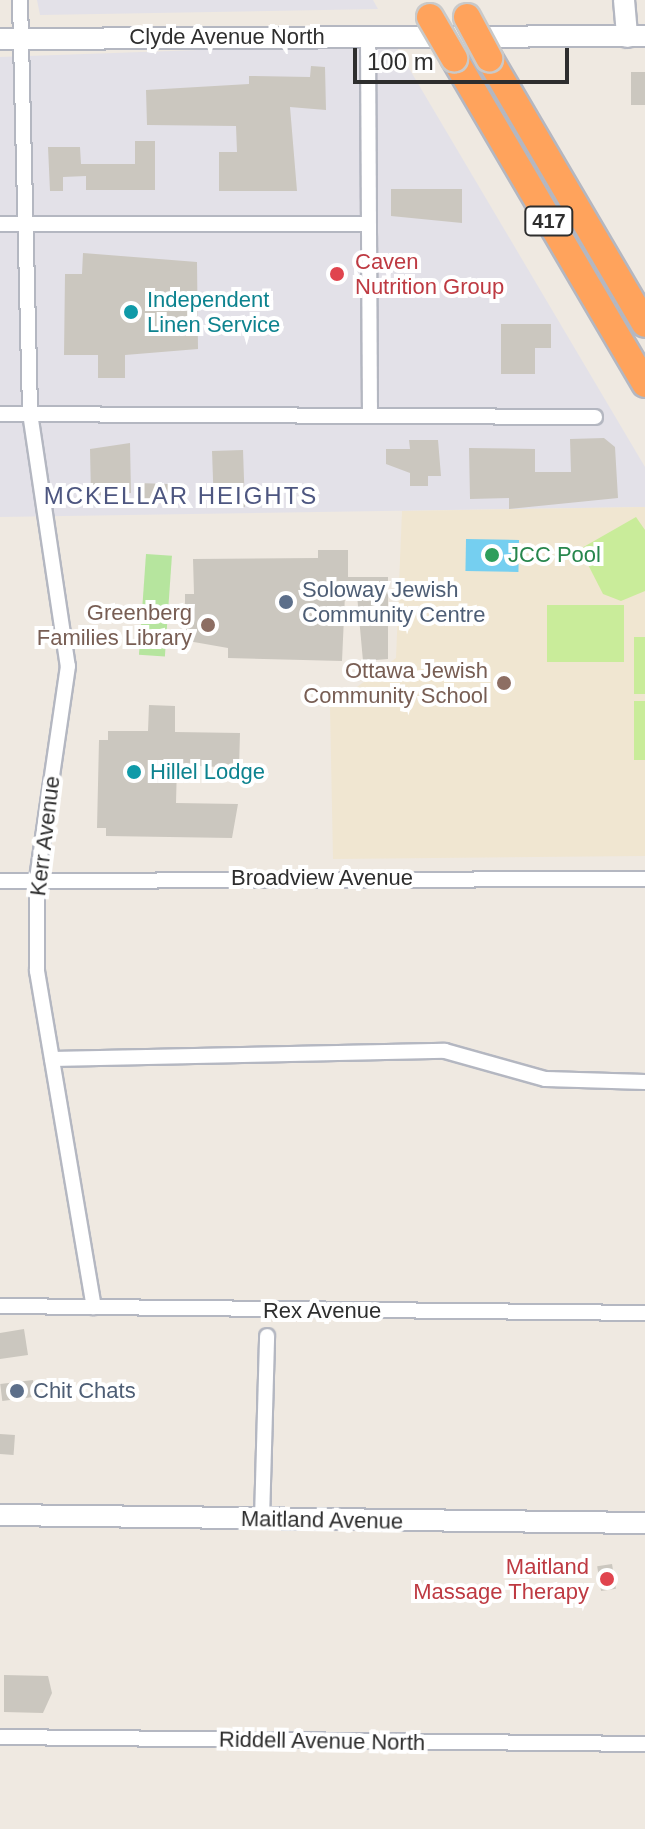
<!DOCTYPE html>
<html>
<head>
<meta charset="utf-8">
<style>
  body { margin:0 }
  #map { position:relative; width:645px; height:1829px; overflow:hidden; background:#efe9e1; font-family:Helvetica,sans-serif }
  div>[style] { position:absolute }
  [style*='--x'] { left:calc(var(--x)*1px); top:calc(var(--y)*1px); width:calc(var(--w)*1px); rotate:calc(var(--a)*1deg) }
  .industrial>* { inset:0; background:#e3e1e8 }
  .education>* { inset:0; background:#f0e6d1 }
  .green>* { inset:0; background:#b6e59e; transform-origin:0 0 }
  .pitch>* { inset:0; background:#c9ec9a; transform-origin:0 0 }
  .water>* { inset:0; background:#75cff0; transform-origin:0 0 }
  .building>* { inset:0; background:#cbc7bf; transform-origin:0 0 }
  .roads { filter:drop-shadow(2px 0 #b4b7c1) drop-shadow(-2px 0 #b4b7c1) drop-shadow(0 2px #b4b7c1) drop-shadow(0 -2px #b4b7c1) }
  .street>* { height:14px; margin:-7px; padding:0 7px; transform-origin:7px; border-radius:7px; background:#fff }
  .secondary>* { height:20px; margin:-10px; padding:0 10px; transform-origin:10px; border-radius:10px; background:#fff }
  .highway>* { height:26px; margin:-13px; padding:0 13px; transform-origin:13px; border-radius:13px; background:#ffa35c }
  .bridges { filter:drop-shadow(2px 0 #c9c9c9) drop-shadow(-2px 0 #c9c9c9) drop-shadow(0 2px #c9c9c9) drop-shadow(0 -2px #c9c9c9) }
  .highway-bridge>* { height:26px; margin:-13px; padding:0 13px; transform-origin:13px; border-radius:13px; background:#ffa35c }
  .dots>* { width:22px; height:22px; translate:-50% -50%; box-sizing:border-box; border:4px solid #fff; border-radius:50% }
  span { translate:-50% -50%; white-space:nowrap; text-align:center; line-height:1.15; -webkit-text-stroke:8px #fff; paint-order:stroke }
  .shield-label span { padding:2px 6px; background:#fff; border:2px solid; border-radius:6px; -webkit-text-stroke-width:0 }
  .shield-label { font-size:20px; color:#2e2e2e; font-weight:700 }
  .street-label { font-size:22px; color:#2e2e2e }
  .health-label { font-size:22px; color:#be3a42 }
  .left { translate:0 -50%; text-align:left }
  .right { translate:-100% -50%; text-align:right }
  .culture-label { font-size:22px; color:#0d838f }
  .leisure-label { font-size:22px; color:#27864d }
  .service-label { font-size:22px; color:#4e5e75 }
  .education-label { font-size:22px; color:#785e54 }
  .neighbourhood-label { font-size:24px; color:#4d5680; letter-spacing:2px }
  .scale { position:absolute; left:353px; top:48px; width:216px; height:36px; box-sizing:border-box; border:4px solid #2e2e2e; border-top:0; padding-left:10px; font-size:24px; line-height:28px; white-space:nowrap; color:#2e2e2e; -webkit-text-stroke:6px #fff; paint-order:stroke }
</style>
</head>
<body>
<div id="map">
  <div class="industrial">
    <i style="clip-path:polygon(37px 0,373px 0,378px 9px,40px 15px)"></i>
    <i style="clip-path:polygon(394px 43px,645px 467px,645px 507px,0 517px,0 57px)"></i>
  </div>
  <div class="education">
    <i style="clip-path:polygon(645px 507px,645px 856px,333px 859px,330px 707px,396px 658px,402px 511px)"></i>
  </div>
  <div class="green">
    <i style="left:146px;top:554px;width:26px;height:101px;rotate:4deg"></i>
  </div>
  <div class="pitch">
    <i style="clip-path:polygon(636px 517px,645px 530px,645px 591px,621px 601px,603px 594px,580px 549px)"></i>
    <i style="left:547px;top:605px;width:77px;height:57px"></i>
    <i style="left:645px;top:637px;width:57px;height:11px;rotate:90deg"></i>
    <i style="left:645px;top:701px;width:59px;height:11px;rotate:90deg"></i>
  </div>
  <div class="water">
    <i style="left:466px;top:539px;width:53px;height:32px;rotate:1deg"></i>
  </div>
  <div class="building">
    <i style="clip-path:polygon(311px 66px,325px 67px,326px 110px,290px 107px,297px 191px,219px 191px,219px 152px,237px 152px,236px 126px,147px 125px,146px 90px,249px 84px,249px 76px,310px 77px)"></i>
    <i style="left:631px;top:72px;width:14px;height:33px"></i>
    <i style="clip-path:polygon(135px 141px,155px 141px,155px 190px,86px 190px,86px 176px,63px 177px,63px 191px,50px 191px,48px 147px,80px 147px,81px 164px,135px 164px)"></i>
    <i style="clip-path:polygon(391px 189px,462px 189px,462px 223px,391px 216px)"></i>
    <i style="clip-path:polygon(83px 253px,197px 262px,198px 349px,125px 355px,125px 378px,98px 378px,98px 355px,64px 355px,65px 274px,82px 274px)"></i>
    <i style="clip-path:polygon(501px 324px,551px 324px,551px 348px,535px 348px,535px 374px,501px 374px)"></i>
    <i style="clip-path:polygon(604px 438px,615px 447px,618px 498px,509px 509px,509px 498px,470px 499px,469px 448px,535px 449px,535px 472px,571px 472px,570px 439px)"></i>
    <i style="clip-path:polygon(409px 440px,438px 440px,441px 476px,428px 476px,428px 486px,410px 486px,410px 473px,386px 464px,386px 449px,410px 449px)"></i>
    <i style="clip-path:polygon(130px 443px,131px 493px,91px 496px,90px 449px)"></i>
    <i style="left:243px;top:450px;width:57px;height:31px;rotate:88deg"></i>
    <i style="left:138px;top:483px;width:37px;height:18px;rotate:2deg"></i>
    <i style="clip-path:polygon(318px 550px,348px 550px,348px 577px,388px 577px,388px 659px,363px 661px,357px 595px,345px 595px,342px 661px,228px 658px,228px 648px,188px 641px,178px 631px,185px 624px,185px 594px,194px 594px,193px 559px,318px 558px)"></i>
    <i style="clip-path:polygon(149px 705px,175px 706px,175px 732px,240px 733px,239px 768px,177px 765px,176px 803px,238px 804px,232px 838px,106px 836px,106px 828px,97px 828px,99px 740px,108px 740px,108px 731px,148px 731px)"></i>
    <i style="clip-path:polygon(24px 1329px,28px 1355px,0 1359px,0 1333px)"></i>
    <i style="left:33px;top:1380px;width:17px;height:33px;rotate:83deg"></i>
    <i style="left:0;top:1434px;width:15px;height:20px;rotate:4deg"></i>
    <i style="left:612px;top:1564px;width:25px;height:15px;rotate:81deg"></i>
    <i style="clip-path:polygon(4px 1675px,48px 1676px,52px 1693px,43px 1713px,4px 1712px)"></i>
  </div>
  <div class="roads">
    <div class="street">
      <i style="--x:20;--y:0;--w:413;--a:88.6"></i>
      <i style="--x:30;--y:413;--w:256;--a:81.5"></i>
      <i style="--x:68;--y:666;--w:214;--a:98.3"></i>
      <i style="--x:37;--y:878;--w:93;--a:90"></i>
      <i style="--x:37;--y:971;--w:341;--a:80.4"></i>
      <i style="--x:368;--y:37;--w:378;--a:89.7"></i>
      <i style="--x:0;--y:224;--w:368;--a:0"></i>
      <i style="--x:0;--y:414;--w:595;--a:0.29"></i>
      <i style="--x:0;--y:881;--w:645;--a:-0.18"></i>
      <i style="--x:52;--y:1059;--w:393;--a:-1.2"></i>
      <i style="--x:445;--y:1051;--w:104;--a:15.6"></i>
      <i style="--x:545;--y:1079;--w:100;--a:1.7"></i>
      <i style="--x:0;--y:1306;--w:645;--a:0.62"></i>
      <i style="--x:262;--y:1519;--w:183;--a:-88.4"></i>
      <i style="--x:0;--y:1737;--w:645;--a:0.62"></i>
    </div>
    <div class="secondary">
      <i style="--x:624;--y:0;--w:37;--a:85"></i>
      <i style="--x:0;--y:39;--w:645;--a:-0.27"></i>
      <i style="--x:0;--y:1515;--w:645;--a:0.71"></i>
    </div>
    <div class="highway">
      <i style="--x:454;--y:58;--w:378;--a:59.6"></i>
      <i style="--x:489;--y:58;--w:308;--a:59.6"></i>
    </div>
  </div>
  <div class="bridges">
    <div class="highway-bridge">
      <i style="--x:430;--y:17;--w:48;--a:59.7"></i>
      <i style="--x:467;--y:17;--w:47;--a:61.8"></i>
    </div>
  </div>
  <div class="dots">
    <i style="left:337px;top:274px;background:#e0444e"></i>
    <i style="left:131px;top:312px;background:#0f9aa8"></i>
    <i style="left:492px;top:555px;background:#2e9e5b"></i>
    <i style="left:286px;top:602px;background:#5c6f8a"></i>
    <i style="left:208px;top:625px;background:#8d6e63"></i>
    <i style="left:504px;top:683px;background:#8d6e63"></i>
    <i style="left:134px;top:772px;background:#0f9aa8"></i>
    <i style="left:17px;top:1391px;background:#5c6f8a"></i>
    <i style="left:607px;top:1579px;background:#e0444e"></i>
  </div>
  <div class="shield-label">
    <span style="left:549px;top:221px">417</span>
  </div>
  <div class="street-label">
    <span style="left:227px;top:37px">Clyde Avenue North</span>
    <span style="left:45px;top:836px;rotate:-83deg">Kerr Avenue</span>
    <span style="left:322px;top:878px">Broadview Avenue</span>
    <span style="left:322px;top:1311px">Rex Avenue</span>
    <span style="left:322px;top:1520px;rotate:1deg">Maitland Avenue</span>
    <span style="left:322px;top:1741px;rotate:1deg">Riddell Avenue North</span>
  </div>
  <div class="health-label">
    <span class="left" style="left:355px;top:274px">Caven<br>Nutrition Group</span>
    <span class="right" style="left:589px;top:1579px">Maitland<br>Massage Therapy</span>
  </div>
  <div class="culture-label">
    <span class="left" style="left:147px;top:312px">Independent<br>Linen Service</span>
    <span class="left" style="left:150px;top:772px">Hillel Lodge</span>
  </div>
  <div class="leisure-label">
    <span class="left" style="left:508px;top:555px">JCC Pool</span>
  </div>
  <div class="service-label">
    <span class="left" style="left:302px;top:602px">Soloway Jewish<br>Community Centre</span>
    <span class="left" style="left:33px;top:1391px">Chit Chats</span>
  </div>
  <div class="education-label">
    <span class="right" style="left:192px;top:625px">Greenberg<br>Families Library</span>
    <span class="right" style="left:488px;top:683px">Ottawa Jewish<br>Community School</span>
  </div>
  <div class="neighbourhood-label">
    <span style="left:181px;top:496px">MCKELLAR HEIGHTS</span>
  </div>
  <div class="scale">100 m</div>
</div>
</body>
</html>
